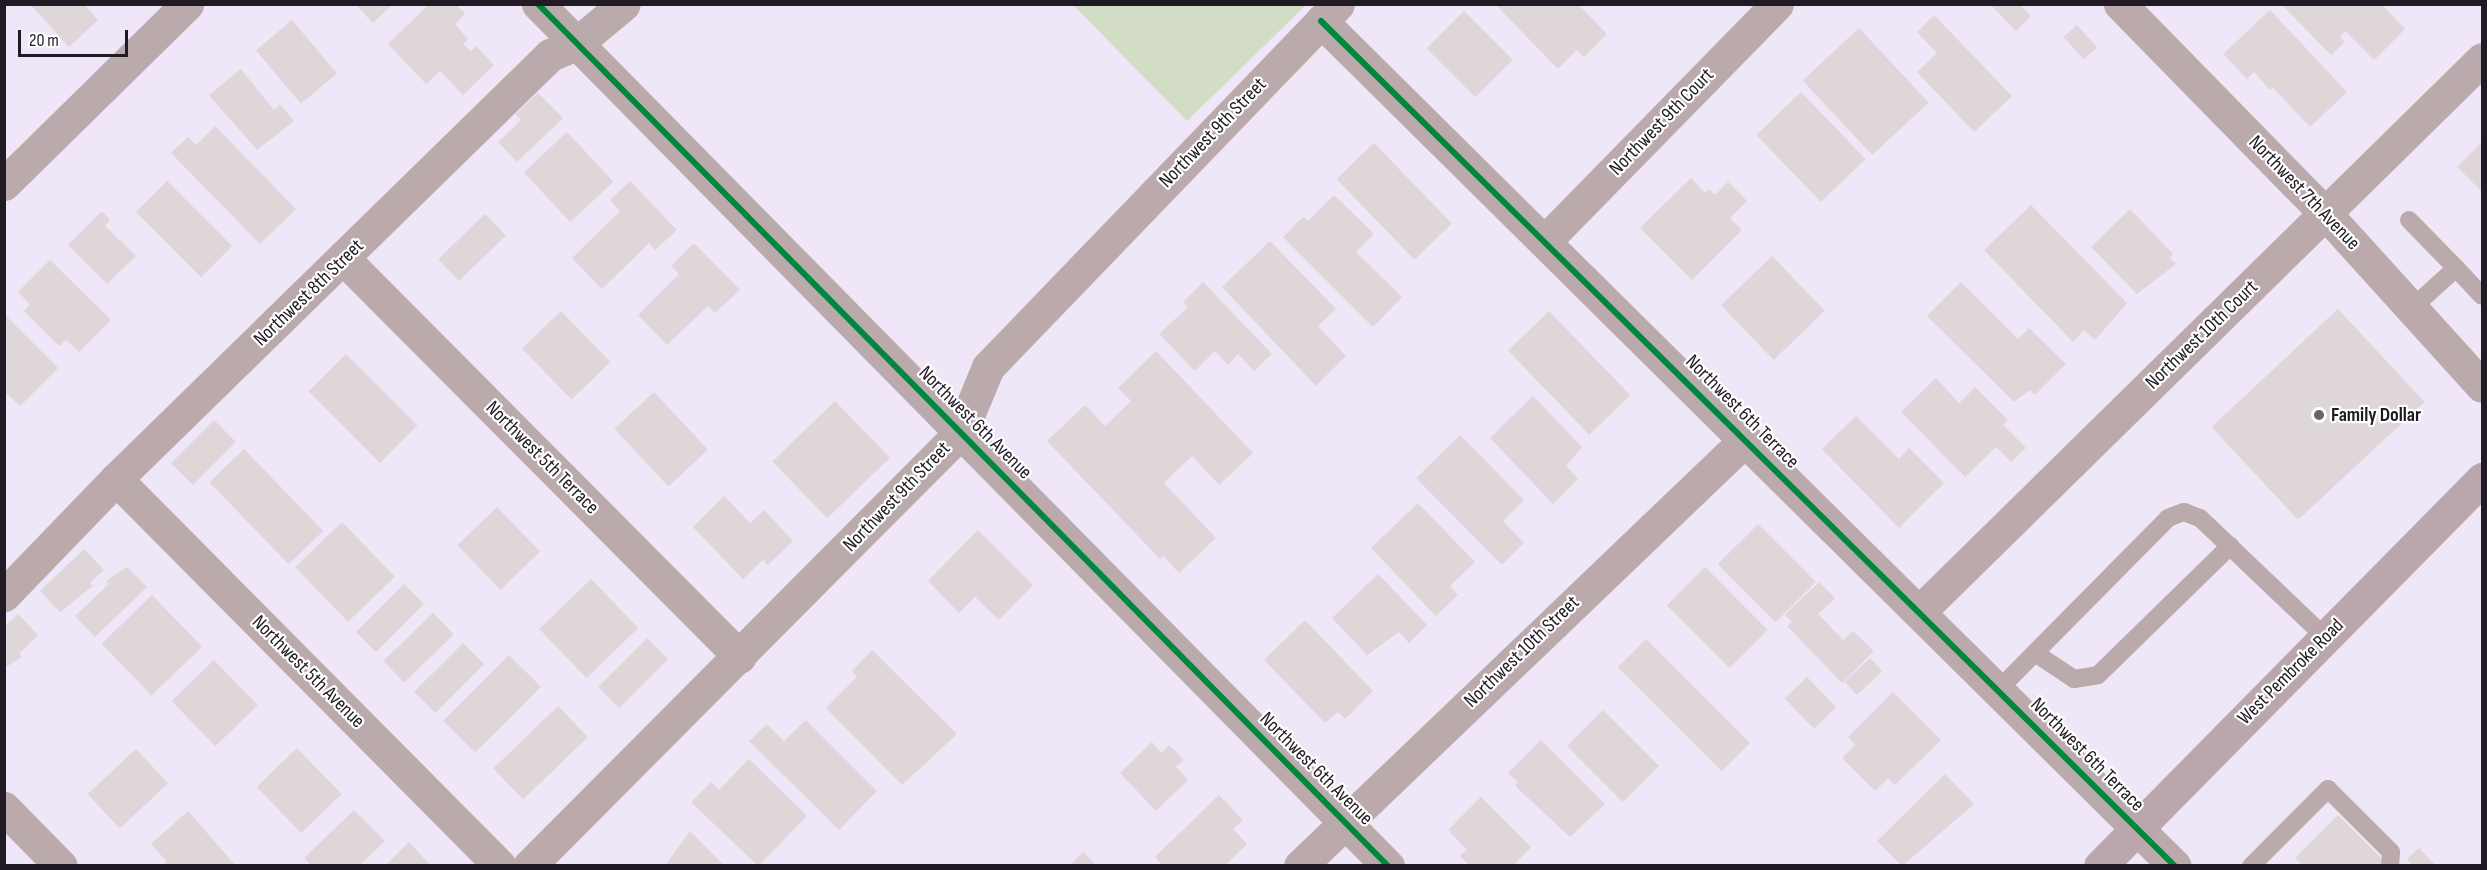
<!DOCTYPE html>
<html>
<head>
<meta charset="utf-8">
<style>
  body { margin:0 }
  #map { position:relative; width:2487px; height:870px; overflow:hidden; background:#efe6f7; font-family:"Sofia Sans Condensed",sans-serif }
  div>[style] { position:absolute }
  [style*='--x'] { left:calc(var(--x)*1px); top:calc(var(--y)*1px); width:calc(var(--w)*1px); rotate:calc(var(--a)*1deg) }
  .green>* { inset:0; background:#d3ddc5 }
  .building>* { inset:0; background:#ded6d9; transform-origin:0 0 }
  .lane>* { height:18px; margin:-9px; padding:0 9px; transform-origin:9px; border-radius:9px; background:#baaaac }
  .street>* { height:33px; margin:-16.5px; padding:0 16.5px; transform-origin:16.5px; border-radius:16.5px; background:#baaaac }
  .secondary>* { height:33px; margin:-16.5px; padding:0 16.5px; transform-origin:16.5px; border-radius:16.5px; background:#baa7ad }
  .cycleway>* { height:6px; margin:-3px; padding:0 3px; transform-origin:3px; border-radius:3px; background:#00873e }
  .dots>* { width:16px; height:16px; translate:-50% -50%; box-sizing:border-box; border:3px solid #fff; border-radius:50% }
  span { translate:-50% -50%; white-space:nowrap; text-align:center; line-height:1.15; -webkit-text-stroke:4.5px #fff; paint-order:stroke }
  .street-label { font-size:20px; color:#201a25 }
  .poi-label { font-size:20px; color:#201a25; font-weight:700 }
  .left { translate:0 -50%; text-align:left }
  .frame { position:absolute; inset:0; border:6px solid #201a25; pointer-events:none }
  .scale { position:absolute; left:18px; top:30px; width:110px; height:27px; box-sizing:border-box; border:3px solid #201a25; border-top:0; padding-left:8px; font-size:18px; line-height:21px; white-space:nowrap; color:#201a25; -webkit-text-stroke:4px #fff; paint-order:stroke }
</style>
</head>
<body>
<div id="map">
  <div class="green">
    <i style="clip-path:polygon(1073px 5px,1306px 5px,1187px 121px)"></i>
  </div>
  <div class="building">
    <i style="clip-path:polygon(30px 4px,84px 4px,98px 20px,69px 47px)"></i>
    <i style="clip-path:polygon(355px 4px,393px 4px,373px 23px)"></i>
    <i style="clip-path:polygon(429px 4px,456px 4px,465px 14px,455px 24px,468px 39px,463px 44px,471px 51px,476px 46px,494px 65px,463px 95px,440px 71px,426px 84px,388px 44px)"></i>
    <i style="clip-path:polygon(1495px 4px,1578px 4px,1607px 34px,1584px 57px,1577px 50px,1558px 69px)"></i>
    <i style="clip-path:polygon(1990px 4px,2025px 4px,2022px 7px,2031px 16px,2016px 31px)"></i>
    <i style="clip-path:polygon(2281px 4px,2381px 4px,2405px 29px,2374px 60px,2345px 31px,2340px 37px,2345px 42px,2331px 55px)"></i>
    <i style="clip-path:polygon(2270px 10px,2347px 92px,2310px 127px,2273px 88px,2270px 90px,2254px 72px,2247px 79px,2223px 54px)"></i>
    <i style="left:1464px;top:11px;width:69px;height:53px;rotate:45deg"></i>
    <i style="clip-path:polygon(1934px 15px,2012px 96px,1974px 132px,1917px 72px,1937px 53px,1917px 32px)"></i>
    <i style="left:292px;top:20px;width:70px;height:47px;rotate:50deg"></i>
    <i style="left:2077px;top:25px;width:30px;height:18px;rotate:48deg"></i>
    <i style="left:1859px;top:28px;width:102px;height:77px;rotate:47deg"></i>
    <i style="clip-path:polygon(241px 69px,274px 110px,280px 104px,294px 121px,257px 150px,209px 95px)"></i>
    <i style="left:1801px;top:92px;width:93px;height:62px;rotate:46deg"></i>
    <i style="clip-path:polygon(538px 93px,563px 118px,517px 162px,498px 142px,521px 120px,515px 114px)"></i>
    <i style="clip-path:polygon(215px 126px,296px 209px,260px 244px,171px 153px,188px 137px,196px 145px)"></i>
    <i style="left:567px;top:132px;width:68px;height:59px;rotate:47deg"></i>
    <i style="clip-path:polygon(2482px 142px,2482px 192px,2457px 167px)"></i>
    <i style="left:1374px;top:143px;width:112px;height:52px;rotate:46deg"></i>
    <i style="clip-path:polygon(1691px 178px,1705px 193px,1709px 189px,1715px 195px,1728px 182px,1747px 201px,1730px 218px,1742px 230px,1692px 280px,1640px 228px)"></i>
    <i style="left:167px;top:181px;width:92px;height:44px;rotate:45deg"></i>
    <i style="clip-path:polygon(630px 181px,677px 230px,655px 250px,649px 243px,602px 289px,572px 258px,620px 211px,610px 200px)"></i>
    <i style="clip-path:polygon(1334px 195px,1374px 234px,1356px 252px,1402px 297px,1373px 327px,1283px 237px,1303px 217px,1308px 221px)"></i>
    <i style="clip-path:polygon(2031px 205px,2127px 303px,2095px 340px,2084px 330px,2073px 342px,1984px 250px)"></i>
    <i style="clip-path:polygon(2130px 209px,2173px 254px,2170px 258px,2176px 264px,2137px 294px,2091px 247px)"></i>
    <i style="clip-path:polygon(102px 211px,110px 220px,105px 226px,136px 256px,107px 284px,68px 245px)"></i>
    <i style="left:485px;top:214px;width:30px;height:65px;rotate:46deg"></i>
    <i style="clip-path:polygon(1270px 241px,1336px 309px,1318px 326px,1346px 356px,1316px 386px,1222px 287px)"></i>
    <i style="clip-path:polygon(694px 243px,740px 290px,715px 313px,708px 306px,667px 345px,638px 315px,679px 274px,671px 266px)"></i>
    <i style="left:1772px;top:256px;width:76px;height:71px;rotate:46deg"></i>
    <i style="clip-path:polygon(50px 260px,111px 320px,79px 352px,66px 340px,59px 346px,24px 311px,30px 304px,18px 292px)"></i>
    <i style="clip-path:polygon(1203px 282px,1272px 354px,1254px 371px,1238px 354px,1228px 365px,1215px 351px,1195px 371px,1159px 334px,1188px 307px,1183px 302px)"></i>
    <i style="clip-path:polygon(1961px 282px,2018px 339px,2029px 328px,2066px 364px,2035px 395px,2030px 390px,2014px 402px,1927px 316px)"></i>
    <i style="left:2338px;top:309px;width:127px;height:173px;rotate:47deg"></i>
    <i style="left:561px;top:311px;width:71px;height:54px;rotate:46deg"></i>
    <i style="left:1549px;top:311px;width:117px;height:57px;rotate:46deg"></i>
    <i style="clip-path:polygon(4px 314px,58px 368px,20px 406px,4px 391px)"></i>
    <i style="clip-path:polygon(1156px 351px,1253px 453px,1219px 485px,1192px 456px,1164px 483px,1216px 538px,1179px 573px,1163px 556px,1160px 559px,1047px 441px,1085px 405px,1105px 426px,1131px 401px,1118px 388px)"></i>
    <i style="left:346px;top:354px;width:101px;height:53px;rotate:45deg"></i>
    <i style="clip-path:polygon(1936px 378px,1959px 403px,1975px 387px,2008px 420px,2003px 425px,2026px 448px,2011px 462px,1996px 447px,1965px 477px,1901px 412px)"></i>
    <i style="left:654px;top:392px;width:79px;height:54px;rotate:47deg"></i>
    <i style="clip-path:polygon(1533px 396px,1582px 447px,1566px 466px,1578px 479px,1553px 504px,1490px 438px)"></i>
    <i style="left:835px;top:401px;width:79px;height:87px;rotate:46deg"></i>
    <i style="clip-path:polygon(1856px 416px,1899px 459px,1909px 448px,1944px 483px,1899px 528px,1822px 449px)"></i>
    <i style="left:214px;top:420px;width:31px;height:61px;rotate:45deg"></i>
    <i style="clip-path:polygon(1460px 435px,1524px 500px,1503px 521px,1524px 543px,1502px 565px,1416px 478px)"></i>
    <i style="left:244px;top:449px;width:114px;height:48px;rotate:46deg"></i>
    <i style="clip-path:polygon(724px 496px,750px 523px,764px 510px,793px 541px,768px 565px,763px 560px,743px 579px,693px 527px)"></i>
    <i style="clip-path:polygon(1418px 503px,1475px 562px,1450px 586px,1458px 595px,1436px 616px,1371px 548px)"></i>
    <i style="left:497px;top:507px;width:62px;height:55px;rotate:46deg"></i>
    <i style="left:342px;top:522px;width:76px;height:65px;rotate:46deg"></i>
    <i style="left:1758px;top:524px;width:82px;height:57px;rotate:45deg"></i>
    <i style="clip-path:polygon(978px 530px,1033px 585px,999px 620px,975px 597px,959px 613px,928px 581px)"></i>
    <i style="clip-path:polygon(84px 549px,104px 570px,90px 583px,93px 586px,60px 612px,40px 591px)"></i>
    <i style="clip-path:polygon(127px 567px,147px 587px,95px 637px,75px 616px,109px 584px,106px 581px)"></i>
    <i style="left:1705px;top:567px;width:89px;height:54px;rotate:45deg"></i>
    <i style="clip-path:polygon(1378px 574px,1427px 625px,1409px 643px,1399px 632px,1367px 655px,1332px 618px)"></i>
    <i style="left:591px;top:579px;width:68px;height:72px;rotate:46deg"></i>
    <i style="clip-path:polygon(1819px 582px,1835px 598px,1818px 614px,1843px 640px,1853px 631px,1874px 651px,1842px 683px,1787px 626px,1792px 622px,1785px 615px)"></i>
    <i style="left:404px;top:584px;width:28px;height:68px;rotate:45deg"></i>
    <i style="left:152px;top:595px;width:72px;height:70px;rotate:46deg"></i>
    <i style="left:433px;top:613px;width:30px;height:69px;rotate:46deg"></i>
    <i style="clip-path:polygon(18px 614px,38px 635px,19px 654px,22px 657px,4px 668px,4px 627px)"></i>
    <i style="clip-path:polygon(1305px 620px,1373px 691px,1345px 719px,1338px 712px,1325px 723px,1264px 660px)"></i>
    <i style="left:647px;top:638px;width:30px;height:69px;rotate:45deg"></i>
    <i style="left:1646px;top:639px;width:147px;height:40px;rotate:45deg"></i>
    <i style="left:463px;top:643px;width:30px;height:69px;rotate:45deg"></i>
    <i style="clip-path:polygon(872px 650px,957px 734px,902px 785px,826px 708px,857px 677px,852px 671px)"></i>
    <i style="left:509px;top:655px;width:45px;height:93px;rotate:45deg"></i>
    <i style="left:1870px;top:658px;width:18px;height:35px;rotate:47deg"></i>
    <i style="left:214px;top:660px;width:63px;height:59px;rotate:46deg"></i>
    <i style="left:1807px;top:677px;width:42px;height:31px;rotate:46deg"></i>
    <i style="clip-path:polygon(1893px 692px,1941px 740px,1895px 785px,1888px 778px,1875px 791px,1842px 758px,1855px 745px,1848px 737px)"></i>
    <i style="left:558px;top:706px;width:43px;height:90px;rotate:46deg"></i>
    <i style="left:1603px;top:710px;width:79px;height:51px;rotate:45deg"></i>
    <i style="clip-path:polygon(806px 720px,877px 791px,839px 830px,749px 741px,767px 724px,784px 741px)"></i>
    <i style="clip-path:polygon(1541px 740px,1605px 804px,1570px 837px,1515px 786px,1518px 782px,1508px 773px)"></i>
    <i style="clip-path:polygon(1152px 742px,1161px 753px,1169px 745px,1184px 760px,1176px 767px,1188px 780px,1156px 811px,1120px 773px)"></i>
    <i style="left:297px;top:748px;width:64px;height:56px;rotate:46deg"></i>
    <i style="left:136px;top:749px;width:47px;height:66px;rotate:47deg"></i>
    <i style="clip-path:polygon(749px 759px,807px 816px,758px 866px,691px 802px,711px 782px,719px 790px)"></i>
    <i style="clip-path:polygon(1945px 774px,1974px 804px,1902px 866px,1877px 841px)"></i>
    <i style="clip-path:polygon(1219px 795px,1243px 820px,1233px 829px,1247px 844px,1225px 866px,1163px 866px,1155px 857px)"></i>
    <i style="clip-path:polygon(1481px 797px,1531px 847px,1513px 866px,1470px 866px,1460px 856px,1467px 850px,1448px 830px)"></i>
    <i style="clip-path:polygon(354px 810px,385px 841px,359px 866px,311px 866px,304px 858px)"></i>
    <i style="clip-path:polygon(188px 811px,236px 866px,162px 866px,167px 862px,151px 844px)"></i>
    <i style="clip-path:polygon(2338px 815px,2384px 861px,2379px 866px,2303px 866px,2295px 858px)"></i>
    <i style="clip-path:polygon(690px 831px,725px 866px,665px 866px)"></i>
    <i style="clip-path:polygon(409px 842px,431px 866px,385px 866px)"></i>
    <i style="clip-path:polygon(2419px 848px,2436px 866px,2413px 866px,2407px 859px)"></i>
    <i style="clip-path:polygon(1083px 852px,1097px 866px,1069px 866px)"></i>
  </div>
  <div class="lane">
    <i style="--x:2409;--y:220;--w:67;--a:45.6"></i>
    <i style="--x:2412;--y:308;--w:59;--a:-42.3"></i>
    <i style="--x:2456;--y:268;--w:38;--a:47"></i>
    <i style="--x:2035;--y:653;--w:47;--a:33.7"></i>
    <i style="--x:2074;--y:679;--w:24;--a:-9"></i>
    <i style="--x:2098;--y:675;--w:185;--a:-44.3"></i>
    <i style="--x:1999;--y:689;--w:240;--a:-45.3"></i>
    <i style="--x:2168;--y:518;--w:17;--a:-21"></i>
    <i style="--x:2184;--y:512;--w:17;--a:21"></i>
    <i style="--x:2200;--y:518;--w:174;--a:43.6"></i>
    <i style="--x:2251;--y:866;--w:109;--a:-45"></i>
    <i style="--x:2328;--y:789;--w:89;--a:45"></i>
    <i style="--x:2391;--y:852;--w:14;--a:94"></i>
  </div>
  <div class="street">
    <i style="--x:538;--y:4;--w:1211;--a:45.4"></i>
    <i style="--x:2120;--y:4;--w:294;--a:45.6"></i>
    <i style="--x:2326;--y:214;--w:232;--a:47.8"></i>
    <i style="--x:1321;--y:21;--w:1201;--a:44.7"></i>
    <i style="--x:4;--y:184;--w:257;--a:-44.5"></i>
    <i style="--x:1546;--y:240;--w:330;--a:-45.6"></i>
    <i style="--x:344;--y:259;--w:561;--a:45.14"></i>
    <i style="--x:116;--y:479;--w:545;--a:45.22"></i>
    <i style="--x:4;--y:595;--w:161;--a:-46"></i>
    <i style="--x:116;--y:479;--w:607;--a:-44.33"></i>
    <i style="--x:550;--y:55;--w:28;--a:-23"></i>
    <i style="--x:576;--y:44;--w:62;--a:-39.8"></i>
    <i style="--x:1921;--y:610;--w:786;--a:-44.48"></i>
    <i style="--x:4;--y:808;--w:81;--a:45.5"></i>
    <i style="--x:529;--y:866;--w:612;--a:-45.13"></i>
    <i style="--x:961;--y:432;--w:70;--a:-67.4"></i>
    <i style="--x:988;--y:367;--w:504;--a:-46.04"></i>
    <i style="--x:1300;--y:866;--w:617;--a:-43.75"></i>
  </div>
  <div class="secondary">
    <i style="--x:2100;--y:866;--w:544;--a:-45.37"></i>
  </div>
  <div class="cycleway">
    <i style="--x:538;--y:4;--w:1211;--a:45.4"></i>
    <i style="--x:1321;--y:21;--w:1201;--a:44.7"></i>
  </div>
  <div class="dots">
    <i style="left:2319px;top:415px;background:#68616e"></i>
  </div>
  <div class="street-label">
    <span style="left:1662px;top:122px;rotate:-46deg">Northwest 9th Court</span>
    <span style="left:1213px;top:133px;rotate:-46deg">Northwest 9th Street</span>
    <span style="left:2304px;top:193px;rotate:46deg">Northwest 7th Avenue</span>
    <span style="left:309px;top:293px;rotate:-44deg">Northwest 8th Street</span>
    <span style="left:2202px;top:335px;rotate:-44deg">Northwest 10th Court</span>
    <span style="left:1742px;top:412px;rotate:45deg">Northwest 6th Terrace</span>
    <span style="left:975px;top:423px;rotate:45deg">Northwest 6th Avenue</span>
    <span style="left:542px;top:458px;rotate:45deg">Northwest 5th Terrace</span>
    <span style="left:897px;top:497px;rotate:-46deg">Northwest 9th Street</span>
    <span style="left:1522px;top:652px;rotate:-44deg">Northwest 10th Street</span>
    <span style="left:308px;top:672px;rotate:45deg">Northwest 5th Avenue</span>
    <span style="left:2291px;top:672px;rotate:-45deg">West Pembroke Road</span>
    <span style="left:2087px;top:755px;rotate:45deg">Northwest 6th Terrace</span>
    <span style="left:1316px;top:769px;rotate:45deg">Northwest 6th Avenue</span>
  </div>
  <div class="poi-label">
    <span class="left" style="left:2331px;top:415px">Family Dollar</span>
  </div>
  <div class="frame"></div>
  <div class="scale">20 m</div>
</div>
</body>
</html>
